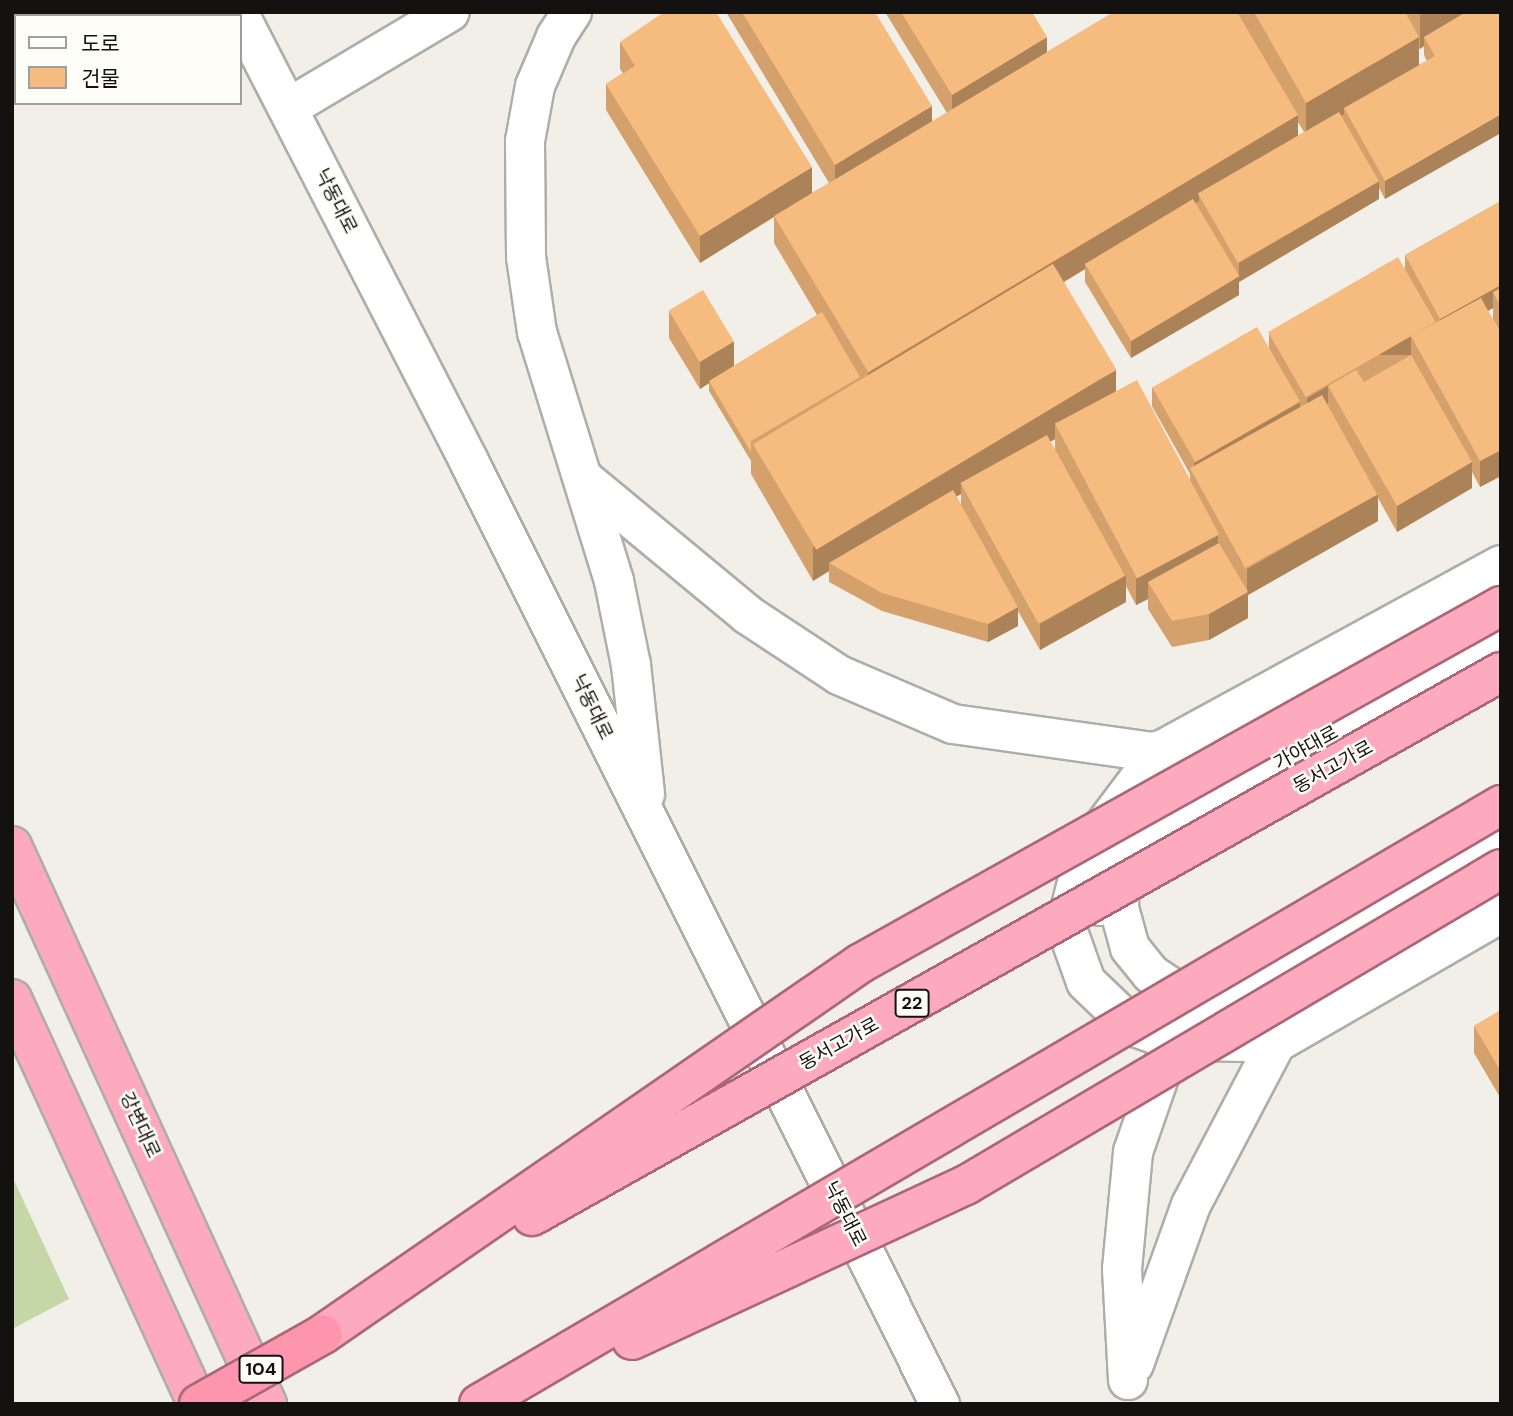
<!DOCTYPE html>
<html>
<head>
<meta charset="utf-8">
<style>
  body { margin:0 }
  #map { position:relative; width:1513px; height:1416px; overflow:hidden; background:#f2efe9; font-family:"DM Sans","Noto Sans KR",sans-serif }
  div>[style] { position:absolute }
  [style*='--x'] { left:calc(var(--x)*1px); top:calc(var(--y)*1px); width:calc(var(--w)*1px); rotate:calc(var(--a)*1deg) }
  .green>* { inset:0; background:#c6d7a7 }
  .roads { filter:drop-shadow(2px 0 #afada8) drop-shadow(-2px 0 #afada8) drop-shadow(0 2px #afada8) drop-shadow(0 -2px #afada8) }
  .tertiary>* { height:38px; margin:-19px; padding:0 19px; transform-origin:19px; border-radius:19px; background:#fff }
  .secondary>* { height:38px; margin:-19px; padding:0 19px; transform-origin:19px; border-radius:19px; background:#fff }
  .trunk>* { height:38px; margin:-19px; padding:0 19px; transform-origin:19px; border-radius:19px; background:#feaabe }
  .bridges { filter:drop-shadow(2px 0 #ab6777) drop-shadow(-2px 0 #ab6777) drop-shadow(0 2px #ab6777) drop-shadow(0 -2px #ab6777) }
  .trunk-bridge>* { height:38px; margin:-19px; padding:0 19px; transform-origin:19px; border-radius:19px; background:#feaabe }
  .motorway-bridge>* { height:38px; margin:-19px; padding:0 19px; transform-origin:19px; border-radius:19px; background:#fd95ae }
  .wall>* { inset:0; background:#d4a16c }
  .shaded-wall>* { inset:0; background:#ac8358; transform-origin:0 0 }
  .building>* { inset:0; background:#f6bb7e; transform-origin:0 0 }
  span { translate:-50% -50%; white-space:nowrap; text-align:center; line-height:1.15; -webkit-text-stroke:5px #fffdf7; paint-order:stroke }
  .shield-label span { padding:2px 5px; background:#fffdf7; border:2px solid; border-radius:5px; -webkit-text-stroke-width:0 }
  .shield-label { font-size:18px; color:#131210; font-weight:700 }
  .street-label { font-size:19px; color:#131210 }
  .frame { position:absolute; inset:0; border:14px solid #131210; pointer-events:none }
  .legend { position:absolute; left:14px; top:14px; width:228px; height:91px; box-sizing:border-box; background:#fffdf7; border:2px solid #a19f9b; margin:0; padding:9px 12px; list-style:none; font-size:21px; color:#131210 }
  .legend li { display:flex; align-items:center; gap:14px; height:35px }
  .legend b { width:35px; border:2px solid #a19f9b }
</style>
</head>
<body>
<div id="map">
  <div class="green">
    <i style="clip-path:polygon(12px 1176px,69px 1299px,12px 1329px)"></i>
  </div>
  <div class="roads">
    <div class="tertiary">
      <i style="--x:288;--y:108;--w:188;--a:-30.7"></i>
    </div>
    <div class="secondary">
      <i style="--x:238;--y:12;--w:507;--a:62.78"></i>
      <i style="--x:470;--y:463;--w:1052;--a:63.46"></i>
      <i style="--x:572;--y:12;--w:30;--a:123"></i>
      <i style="--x:556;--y:37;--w:53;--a:113.2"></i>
      <i style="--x:535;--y:86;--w:56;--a:100.3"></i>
      <i style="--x:525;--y:141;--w:116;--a:89.5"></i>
      <i style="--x:526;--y:257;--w:76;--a:81.7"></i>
      <i style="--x:537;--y:332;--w:261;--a:72.8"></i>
      <i style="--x:614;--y:581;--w:86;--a:78.6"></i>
      <i style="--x:631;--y:665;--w:130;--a:83.8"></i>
      <i style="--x:585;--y:480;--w:212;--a:39.6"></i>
      <i style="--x:748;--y:615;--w:109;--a:33.4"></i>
      <i style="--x:839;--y:675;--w:124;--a:23.3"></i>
      <i style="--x:953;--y:724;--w:200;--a:8"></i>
      <i style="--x:1151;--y:752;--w:10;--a:-11"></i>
      <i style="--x:1501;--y:565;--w:387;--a:151.4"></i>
      <i style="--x:1161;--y:750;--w:126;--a:127"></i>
      <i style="--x:1085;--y:851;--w:77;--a:104.2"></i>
      <i style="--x:1066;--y:926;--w:59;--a:70.3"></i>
      <i style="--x:1086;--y:982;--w:64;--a:43.7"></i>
      <i style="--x:1132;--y:1026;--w:42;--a:19.3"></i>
      <i style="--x:1172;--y:1040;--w:104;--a:1.7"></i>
      <i style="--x:1276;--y:1043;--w:260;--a:-30"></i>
      <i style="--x:1120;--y:868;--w:40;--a:91.4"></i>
      <i style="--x:1119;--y:908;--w:41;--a:74.6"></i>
      <i style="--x:1130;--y:948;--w:33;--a:51"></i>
      <i style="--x:1151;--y:974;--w:50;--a:33.7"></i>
      <i style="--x:1193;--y:1002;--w:16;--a:-7"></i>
      <i style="--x:1100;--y:906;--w:45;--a:-63.4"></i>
      <i style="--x:1120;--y:866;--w:61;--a:-41"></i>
      <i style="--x:1166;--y:826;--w:382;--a:-28.8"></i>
      <i style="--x:1134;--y:1364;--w:169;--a:-70.3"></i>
      <i style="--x:1191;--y:1205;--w:183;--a:-62.3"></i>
      <i style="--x:1128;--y:1380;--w:111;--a:-93.1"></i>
      <i style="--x:1122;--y:1269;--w:118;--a:-84.6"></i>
      <i style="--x:1133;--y:1152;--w:119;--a:-70.8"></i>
      <i style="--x:1172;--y:1040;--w:386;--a:-31.4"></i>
    </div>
    <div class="trunk">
      <i style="--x:12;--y:846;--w:614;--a:65.44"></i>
      <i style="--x:12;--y:999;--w:445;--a:65.4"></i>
    </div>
  </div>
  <div class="bridges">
    <div class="trunk-bridge">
      <i style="--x:532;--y:1216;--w:1111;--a:-29.31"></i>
      <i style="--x:323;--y:1334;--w:654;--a:-34.59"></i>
      <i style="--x:861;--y:963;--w:733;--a:-29.15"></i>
      <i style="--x:632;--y:1340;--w:368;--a:-24.9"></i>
      <i style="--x:966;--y:1185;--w:621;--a:-30.57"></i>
      <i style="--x:479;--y:1404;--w:1185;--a:-30.37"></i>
    </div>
    <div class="motorway-bridge">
      <i style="--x:199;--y:1404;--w:142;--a:-29.4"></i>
    </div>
  </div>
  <div class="wall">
    <i style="clip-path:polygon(evenodd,726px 12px,875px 12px,932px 122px,947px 113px,885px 12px,1032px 12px,1047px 52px,1114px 12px,1501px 12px,1385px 199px,1379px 188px,1379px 199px,1239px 282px,1239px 281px,1239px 295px,1131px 358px,1085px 282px,1085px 269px,1064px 282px,1116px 391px,1190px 483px,1190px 474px,1152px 406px,1152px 388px,1269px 347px,1269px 333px,1405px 268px,1405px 255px,1501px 201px,1501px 333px,1493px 319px,1493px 308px,1488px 311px,1501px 334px,1501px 476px,1480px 487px,1472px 472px,1472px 488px,1397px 532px,1378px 498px,1378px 521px,1248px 595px,1248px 618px,1209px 640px,1172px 647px,1148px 609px,1148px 599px,1136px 605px,1126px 586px,1126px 602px,1040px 650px,1018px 611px,1018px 626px,988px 642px,882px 611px,829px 582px,829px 571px,813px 581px,751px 474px,751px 461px,709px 391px,709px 383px,700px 389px,669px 338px,669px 311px,734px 366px,817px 315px,774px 243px,774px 217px,700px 263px,606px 110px,606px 84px,623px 73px,620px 69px,620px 42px,812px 193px,829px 183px,726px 12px,1424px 46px,1424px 55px,1427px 61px,1419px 65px,1419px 48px,1420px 49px,1424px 46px,726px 12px,1298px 122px,1304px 132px,1298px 136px,1298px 122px,726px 12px,1055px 439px,1055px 450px,1050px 442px,1055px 439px,726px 12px,961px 494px,961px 505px,956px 497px,961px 494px)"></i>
    <i style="clip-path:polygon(1501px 1010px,1501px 1099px,1474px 1053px,1474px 1026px)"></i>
  </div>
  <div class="shaded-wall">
    <i style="clip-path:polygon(1425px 12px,1482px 12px,1424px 37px,1424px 46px,1420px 49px,1420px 15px)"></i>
    <i style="clip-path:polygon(1047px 37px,1047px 63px,952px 122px,952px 95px)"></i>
    <i style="clip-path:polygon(1419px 37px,1419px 70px,1344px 108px,1344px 114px,1306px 136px,1306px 103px)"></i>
    <i style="clip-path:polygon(932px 106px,932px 132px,835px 192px,835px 165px)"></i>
    <i style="clip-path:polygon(1501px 114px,1501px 133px,1385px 199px,1385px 181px)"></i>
    <i style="clip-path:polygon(1298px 115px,1298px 141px,1199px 195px,1199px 201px,1088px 268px,1085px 263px,1085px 269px,868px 400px,868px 373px)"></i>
    <i style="clip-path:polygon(812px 167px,812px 193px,700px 263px,700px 236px)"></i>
    <i style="clip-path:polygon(1379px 181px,1379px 199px,1239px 282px,1239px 263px)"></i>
    <i style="clip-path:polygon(1239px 276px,1239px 295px,1131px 358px,1131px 340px)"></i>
    <i style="clip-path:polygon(1501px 285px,1501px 304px,1493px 292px,1493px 308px,1440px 338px,1440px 319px)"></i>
    <i style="left:1411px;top:337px;width:18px;height:96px;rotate:90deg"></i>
    <i style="clip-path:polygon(734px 341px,734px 367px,700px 389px,700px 362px)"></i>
    <i style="clip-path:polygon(1116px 370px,1116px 403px,1055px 423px,1055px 439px,965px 491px,961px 484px,961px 494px,836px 567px,829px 563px,829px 571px,813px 581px,813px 547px)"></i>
    <i style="clip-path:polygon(1328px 386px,1328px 404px,1307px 417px,1307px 398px)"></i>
    <i style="clip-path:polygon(1300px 402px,1300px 421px,1194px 477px,1194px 463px)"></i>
    <i style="clip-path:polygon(1501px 450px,1501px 476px,1480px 487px,1480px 461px)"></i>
    <i style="clip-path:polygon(1472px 462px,1472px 488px,1397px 532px,1397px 506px)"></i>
    <i style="clip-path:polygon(1378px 494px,1378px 521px,1248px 595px,1248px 618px,1209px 640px,1209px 614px,1247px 592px,1247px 569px)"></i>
    <i style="clip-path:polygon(1218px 535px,1218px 562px,1148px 582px,1148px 599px,1136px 605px,1136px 579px)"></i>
    <i style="clip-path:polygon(1126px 575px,1126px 602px,1040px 650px,1040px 624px)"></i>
    <i style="clip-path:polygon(1018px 607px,1018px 626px,988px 642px,988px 624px)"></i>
  </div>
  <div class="building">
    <i style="clip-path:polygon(664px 12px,716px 12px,812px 167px,700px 236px,606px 84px,635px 66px,620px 42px)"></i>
    <i style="clip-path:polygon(742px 12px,875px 12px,932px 106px,835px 165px)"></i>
    <i style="clip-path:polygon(901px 12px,1032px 12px,1047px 37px,952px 95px)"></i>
    <i style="clip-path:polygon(1114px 12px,1237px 12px,1298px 115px,868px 372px,774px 216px)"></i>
    <i style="clip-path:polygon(1254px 12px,1405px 12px,1419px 37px,1306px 103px)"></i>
    <i style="clip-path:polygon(1466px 12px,1501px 12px,1501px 114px,1385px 181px,1344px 108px,1435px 56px,1424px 37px)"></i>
    <i style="left:1339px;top:112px;width:80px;height:163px;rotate:60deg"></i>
    <i style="left:1193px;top:199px;width:90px;height:126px;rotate:59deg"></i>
    <i style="clip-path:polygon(1501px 201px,1501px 285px,1440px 319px,1405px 255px)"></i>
    <i style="left:1398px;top:257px;width:75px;height:150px;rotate:60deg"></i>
    <i style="left:1053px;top:264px;width:123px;height:350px;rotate:59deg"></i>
    <i style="clip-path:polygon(1501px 288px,1501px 307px,1493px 292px)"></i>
    <i style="left:703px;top:290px;width:60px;height:40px;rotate:59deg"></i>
    <i style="clip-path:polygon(1481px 298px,1501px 334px,1501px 450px,1480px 461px,1411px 336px)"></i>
    <i style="clip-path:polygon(822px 312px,860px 377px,751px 441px,751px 452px,709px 381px)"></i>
    <i style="left:1257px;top:327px;width:86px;height:121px;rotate:60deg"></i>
    <i style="clip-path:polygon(1411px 355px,1472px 462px,1397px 506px,1328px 386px,1356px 370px,1364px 382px)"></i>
    <i style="left:1137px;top:380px;width:175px;height:93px;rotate:62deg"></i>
    <i style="left:1322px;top:395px;width:114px;height:151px;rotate:61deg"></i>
    <i style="left:1047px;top:435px;width:161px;height:99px;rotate:61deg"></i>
    <i style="clip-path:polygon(953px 490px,1018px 607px,988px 624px,882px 593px,829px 563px)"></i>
    <i style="clip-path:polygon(1219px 543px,1248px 592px,1209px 614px,1172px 621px,1148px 582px)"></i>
    <i style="clip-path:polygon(1501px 1010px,1501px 1072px,1474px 1026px)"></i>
  </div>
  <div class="shield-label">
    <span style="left:912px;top:1003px">22</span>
    <span style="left:261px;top:1369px">104</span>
  </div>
  <div class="street-label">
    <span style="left:336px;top:201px;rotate:63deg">낙동대로</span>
    <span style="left:592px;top:707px;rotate:64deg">낙동대로</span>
    <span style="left:1306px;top:748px;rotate:-29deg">가야대로</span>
    <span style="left:1333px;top:767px;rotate:-29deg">동서고가로</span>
    <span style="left:839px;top:1044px;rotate:-29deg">동서고가로</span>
    <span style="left:140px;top:1125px;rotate:65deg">강변대로</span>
    <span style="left:845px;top:1214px;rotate:63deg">낙동대로</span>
  </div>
  <div class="frame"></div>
  <ul class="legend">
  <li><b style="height:9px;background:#fff"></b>도로</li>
  <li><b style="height:19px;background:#f6bb7e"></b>건물</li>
  </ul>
</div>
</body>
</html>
